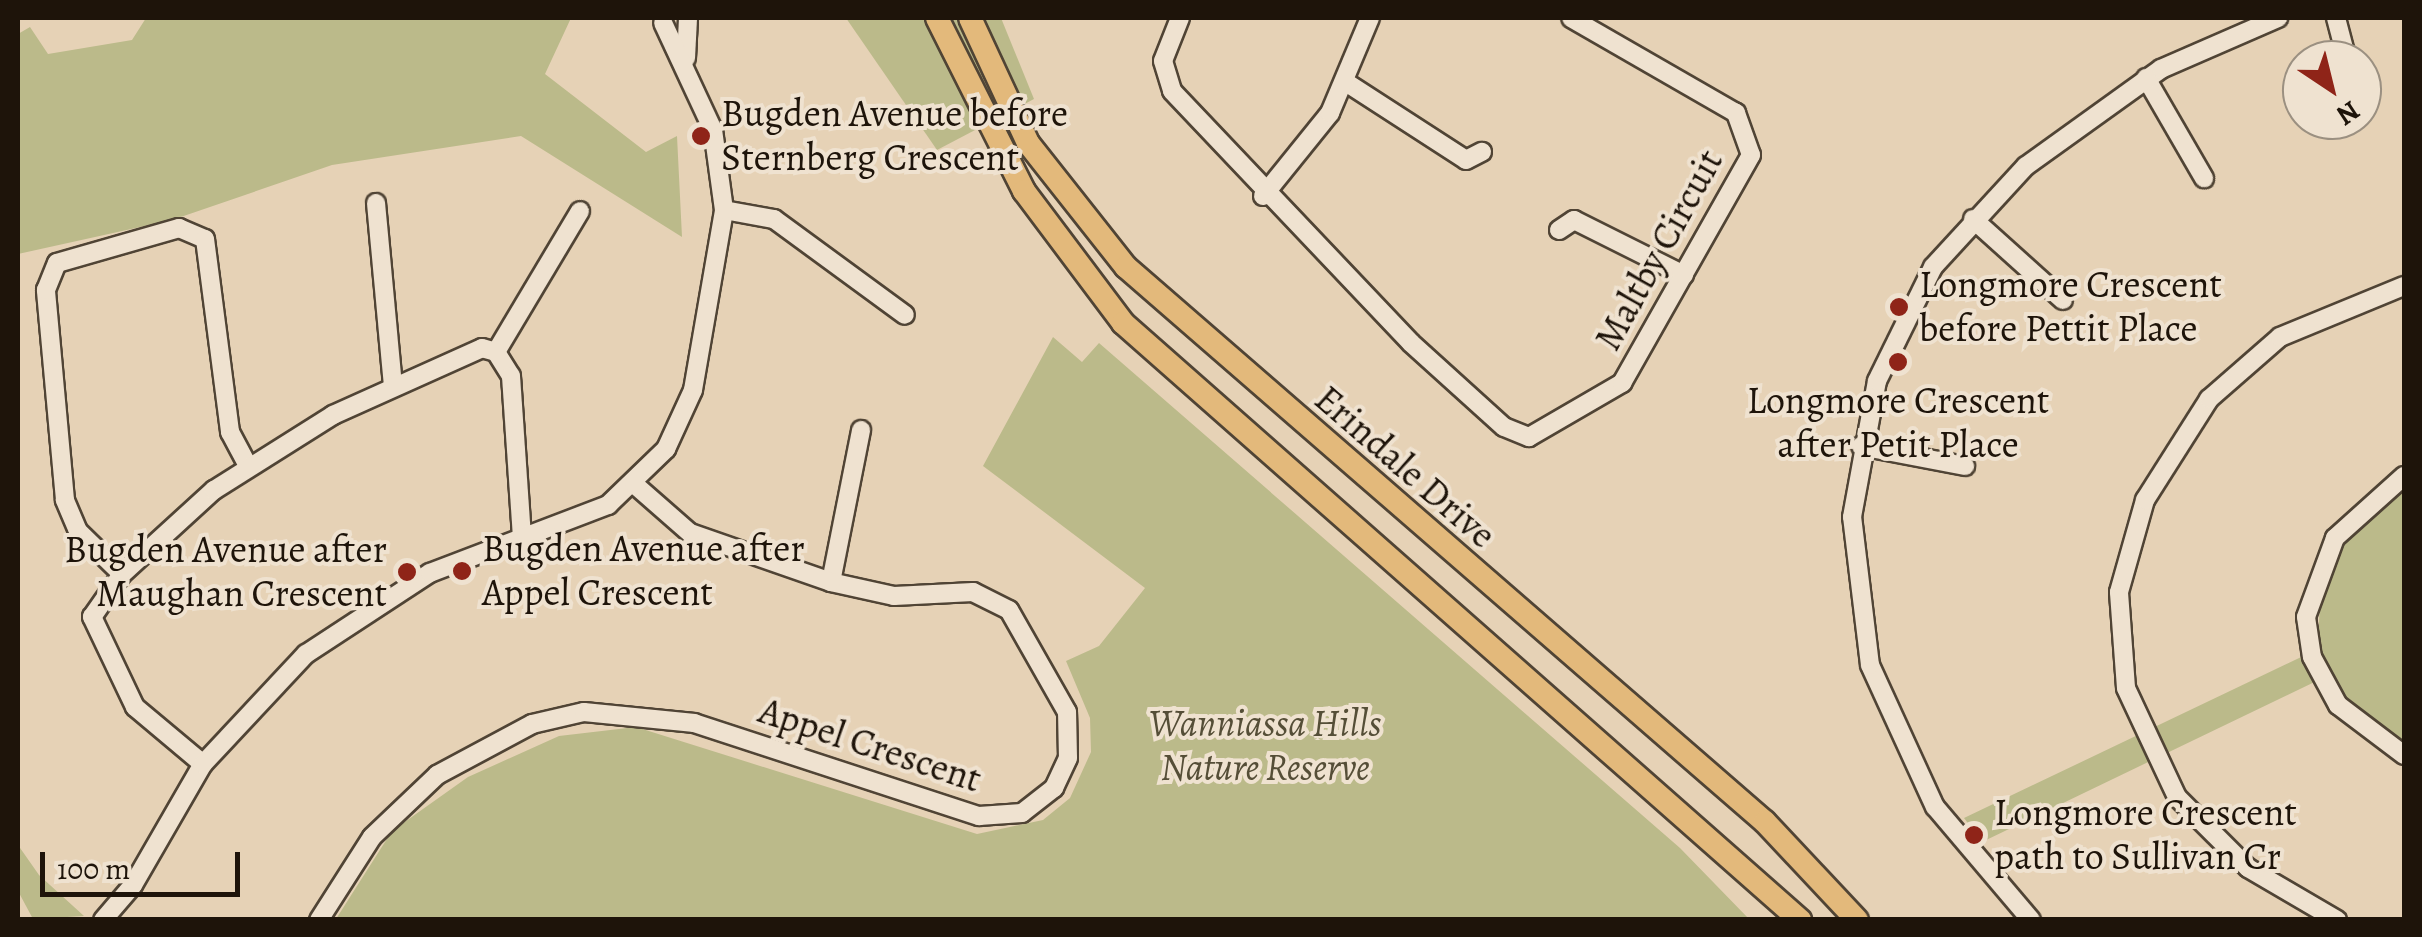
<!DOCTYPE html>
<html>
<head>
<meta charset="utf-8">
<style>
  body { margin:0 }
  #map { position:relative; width:2422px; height:937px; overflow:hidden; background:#e6d2b6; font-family:Alegreya,serif }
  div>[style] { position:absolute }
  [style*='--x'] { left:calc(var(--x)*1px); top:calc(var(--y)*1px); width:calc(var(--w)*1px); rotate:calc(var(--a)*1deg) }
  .green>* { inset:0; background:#bbba8a }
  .roads { filter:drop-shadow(2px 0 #504435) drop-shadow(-2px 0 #504435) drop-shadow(0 2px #504435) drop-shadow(0 -2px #504435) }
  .minor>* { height:18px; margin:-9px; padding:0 9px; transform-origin:9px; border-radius:9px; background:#efe2d0 }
  .major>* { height:22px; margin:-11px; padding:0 11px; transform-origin:11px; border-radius:11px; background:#e3b97b }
  .dots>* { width:28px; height:28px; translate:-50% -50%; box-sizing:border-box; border:5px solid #efe2d0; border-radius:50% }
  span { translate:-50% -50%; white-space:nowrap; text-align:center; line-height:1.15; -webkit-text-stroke:8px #efe2d0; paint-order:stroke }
  .poi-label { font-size:38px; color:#1e140a }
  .left { translate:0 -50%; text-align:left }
  .right { translate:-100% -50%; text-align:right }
  .street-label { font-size:38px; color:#1e140a }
  .park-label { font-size:38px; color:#554e37; font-style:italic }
  .frame { position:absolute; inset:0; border:20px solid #1e140a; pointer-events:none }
  .north { position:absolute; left:2282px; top:40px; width:100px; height:100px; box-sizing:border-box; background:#efe2d0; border:2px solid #9b9081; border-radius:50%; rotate:145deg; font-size:28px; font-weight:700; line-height:40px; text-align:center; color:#1e140a }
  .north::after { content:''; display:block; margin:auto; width:35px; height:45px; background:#8f2418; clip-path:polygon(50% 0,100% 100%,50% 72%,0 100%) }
  .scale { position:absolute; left:40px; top:852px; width:200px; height:45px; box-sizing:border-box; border:5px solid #1e140a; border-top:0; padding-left:12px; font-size:30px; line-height:35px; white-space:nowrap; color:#1e140a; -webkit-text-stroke:8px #efe2d0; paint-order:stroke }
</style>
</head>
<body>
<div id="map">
  <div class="green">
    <i style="clip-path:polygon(146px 18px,571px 18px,545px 74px,646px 152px,677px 136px,682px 237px,521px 136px,332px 165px,172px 220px,18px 254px,18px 34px,30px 27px,48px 54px,132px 40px)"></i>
    <i style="clip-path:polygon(846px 18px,1001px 18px,1034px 99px,937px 150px)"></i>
    <i style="clip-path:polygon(1053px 337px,1082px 362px,1099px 343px,1680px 848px,1749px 919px,336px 919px,392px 831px,468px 777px,559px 736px,636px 727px,977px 834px,1043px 820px,1070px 798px,1091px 752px,1090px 718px,1066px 661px,1099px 646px,1145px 588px,983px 466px)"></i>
    <i style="clip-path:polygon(2404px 487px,2404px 748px,2359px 719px,2327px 676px,1982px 842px,1964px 818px,2318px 649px,2320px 597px,2339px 550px)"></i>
    <i style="clip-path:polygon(18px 845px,39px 875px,84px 916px,33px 919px,18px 891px)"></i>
  </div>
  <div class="roads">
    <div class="minor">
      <i style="--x:1180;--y:18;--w:46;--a:111.6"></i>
      <i style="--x:1163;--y:61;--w:31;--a:73"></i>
      <i style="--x:1172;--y:91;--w:347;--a:46.5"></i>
      <i style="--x:1411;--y:343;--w:125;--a:42.1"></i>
      <i style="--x:1504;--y:427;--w:27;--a:22"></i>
      <i style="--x:1529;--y:437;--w:108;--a:-30.1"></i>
      <i style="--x:1622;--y:383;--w:262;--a:-60.5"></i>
      <i style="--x:1751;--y:155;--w:45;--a:-109.7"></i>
      <i style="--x:1736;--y:113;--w:190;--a:-150.1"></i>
      <i style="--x:2336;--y:18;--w:43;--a:75.3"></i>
      <i style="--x:686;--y:58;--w:40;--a:-87.1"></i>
      <i style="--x:2146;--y:78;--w:116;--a:59.9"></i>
      <i style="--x:1344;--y:81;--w:145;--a:32.9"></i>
      <i style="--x:1466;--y:160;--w:18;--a:-27"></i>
      <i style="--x:1263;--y:196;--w:107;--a:-51.1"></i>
      <i style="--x:1330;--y:113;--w:103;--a:-67.2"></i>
      <i style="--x:376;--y:203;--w:184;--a:84.7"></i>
      <i style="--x:724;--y:210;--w:51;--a:10.2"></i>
      <i style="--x:774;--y:219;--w:162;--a:36.2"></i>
      <i style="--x:1973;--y:219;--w:121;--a:42"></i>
      <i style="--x:1559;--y:230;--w:18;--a:-34"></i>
      <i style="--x:1574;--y:220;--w:123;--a:26.6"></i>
      <i style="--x:496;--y:352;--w:164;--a:-59.2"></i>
      <i style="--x:1861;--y:446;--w:106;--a:10.9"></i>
      <i style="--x:2404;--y:476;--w:93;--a:138.1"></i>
      <i style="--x:2335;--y:538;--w:84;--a:110.2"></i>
      <i style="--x:2306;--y:617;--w:40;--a:81.5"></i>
      <i style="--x:2312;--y:657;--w:55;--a:61.6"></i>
      <i style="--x:2338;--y:705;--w:83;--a:37.1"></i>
      <i style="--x:122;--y:574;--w:62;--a:-135.7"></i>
      <i style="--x:78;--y:531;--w:34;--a:-113"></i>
      <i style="--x:65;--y:500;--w:211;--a:-95.2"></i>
      <i style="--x:46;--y:290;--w:29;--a:-68"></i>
      <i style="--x:57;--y:263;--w:127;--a:-16"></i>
      <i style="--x:179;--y:228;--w:28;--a:23"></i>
      <i style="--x:205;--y:239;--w:195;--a:82.6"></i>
      <i style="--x:230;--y:432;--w:38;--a:62"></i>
      <i style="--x:831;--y:582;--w:155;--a:-78.8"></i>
      <i style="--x:203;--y:764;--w:89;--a:-140"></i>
      <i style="--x:135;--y:707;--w:100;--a:-115.5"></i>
      <i style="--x:92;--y:617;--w:52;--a:-55.1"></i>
      <i style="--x:122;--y:574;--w:125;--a:-42.4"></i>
      <i style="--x:214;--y:490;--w:141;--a:-32.2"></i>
      <i style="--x:333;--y:415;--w:163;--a:-24.2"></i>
      <i style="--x:482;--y:348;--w:15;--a:16"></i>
      <i style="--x:496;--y:352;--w:28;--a:58"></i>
      <i style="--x:511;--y:376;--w:160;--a:86.1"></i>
      <i style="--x:103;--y:920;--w:46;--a:-49.4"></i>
      <i style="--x:133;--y:885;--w:140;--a:-60"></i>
      <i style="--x:203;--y:764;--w:151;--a:-46.9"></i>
      <i style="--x:306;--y:654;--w:148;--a:-33.2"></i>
      <i style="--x:430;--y:573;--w:191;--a:-20.9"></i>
      <i style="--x:608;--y:505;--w:81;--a:-44"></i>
      <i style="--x:666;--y:449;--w:65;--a:-65.4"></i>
      <i style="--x:693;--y:390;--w:183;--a:-80.2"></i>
      <i style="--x:724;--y:210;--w:81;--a:-97.8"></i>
      <i style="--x:713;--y:130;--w:118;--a:-115"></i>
      <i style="--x:319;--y:920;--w:98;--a:-57.4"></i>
      <i style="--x:372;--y:837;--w:90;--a:-43.6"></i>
      <i style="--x:437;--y:775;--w:108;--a:-28.2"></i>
      <i style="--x:532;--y:724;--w:53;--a:-13"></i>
      <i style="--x:584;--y:712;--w:111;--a:5.7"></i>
      <i style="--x:694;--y:723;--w:300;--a:18.1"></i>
      <i style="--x:979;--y:816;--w:43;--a:-4"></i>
      <i style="--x:1022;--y:813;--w:41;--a:-38"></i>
      <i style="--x:1054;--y:788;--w:33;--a:-65"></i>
      <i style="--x:1068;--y:758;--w:46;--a:-91.2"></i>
      <i style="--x:1067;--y:712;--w:117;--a:-119.6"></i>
      <i style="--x:1009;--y:610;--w:40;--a:-153.4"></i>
      <i style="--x:973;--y:592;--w:79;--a:177.1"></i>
      <i style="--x:894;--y:596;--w:65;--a:-167.5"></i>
      <i style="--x:831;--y:582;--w:149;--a:-160.8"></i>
      <i style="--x:690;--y:533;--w:74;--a:-138.8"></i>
      <i style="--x:2031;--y:920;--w:148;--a:-130.3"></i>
      <i style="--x:1935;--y:807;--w:156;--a:-114.6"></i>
      <i style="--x:1870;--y:665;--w:149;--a:-96.9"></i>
      <i style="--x:1852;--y:517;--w:138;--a:-79.6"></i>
      <i style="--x:1877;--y:381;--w:127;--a:-63.8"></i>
      <i style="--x:1933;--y:267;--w:137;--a:-47.4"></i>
      <i style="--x:2026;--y:166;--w:166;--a:-35.7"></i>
      <i style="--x:2161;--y:69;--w:128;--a:-23.6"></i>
      <i style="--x:2337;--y:920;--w:103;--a:-149.7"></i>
      <i style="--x:2248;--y:868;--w:100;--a:-135"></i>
      <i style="--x:2177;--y:797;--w:120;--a:-115.1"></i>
      <i style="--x:2126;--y:688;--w:96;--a:-94.2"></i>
      <i style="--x:2119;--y:592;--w:96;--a:-74.2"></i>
      <i style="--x:2145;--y:500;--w:120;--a:-57.6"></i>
      <i style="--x:2209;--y:399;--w:94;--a:-41.1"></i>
      <i style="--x:2280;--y:337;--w:134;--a:-22.4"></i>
    </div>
    <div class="major">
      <i style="--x:937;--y:18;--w:194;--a:63.3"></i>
      <i style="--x:1024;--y:191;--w:165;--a:53.1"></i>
      <i style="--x:1123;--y:323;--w:903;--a:41.41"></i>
      <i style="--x:970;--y:18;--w:138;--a:65.1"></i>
      <i style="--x:1028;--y:143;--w:158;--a:51.7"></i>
      <i style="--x:1126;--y:267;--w:846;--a:40.98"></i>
      <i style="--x:1765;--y:822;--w:134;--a:46.8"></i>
    </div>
  </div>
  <div class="dots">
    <i style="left:701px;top:136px;background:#8f2418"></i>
    <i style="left:1899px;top:307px;background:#8f2418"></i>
    <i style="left:1898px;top:362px;background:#8f2418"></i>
    <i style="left:462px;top:571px;background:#8f2418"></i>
    <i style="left:407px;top:572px;background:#8f2418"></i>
    <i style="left:1974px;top:835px;background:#8f2418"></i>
  </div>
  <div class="poi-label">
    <span class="left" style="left:721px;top:136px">Bugden Avenue before<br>Sternberg Crescent</span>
    <span class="left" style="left:1919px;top:307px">Longmore Crescent<br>before Pettit Place</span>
    <span style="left:1898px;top:423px">Longmore Crescent<br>after Petit Place</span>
    <span class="left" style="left:482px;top:571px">Bugden Avenue after<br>Appel Crescent</span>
    <span class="right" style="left:387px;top:572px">Bugden Avenue after<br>Maughan Crescent</span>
    <span class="left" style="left:1994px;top:835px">Longmore Crescent<br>path to Sullivan Cr</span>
  </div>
  <div class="street-label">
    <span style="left:1659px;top:250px;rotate:-61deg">Maltby Circuit</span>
    <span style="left:1405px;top:467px;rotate:41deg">Erindale Drive</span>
    <span style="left:870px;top:745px;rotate:18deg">Appel Crescent</span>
  </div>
  <div class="park-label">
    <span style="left:1265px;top:746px">Wanniassa Hills<br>Nature Reserve</span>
  </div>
  <div class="frame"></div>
  <div class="north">N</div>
  <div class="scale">100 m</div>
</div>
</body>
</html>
